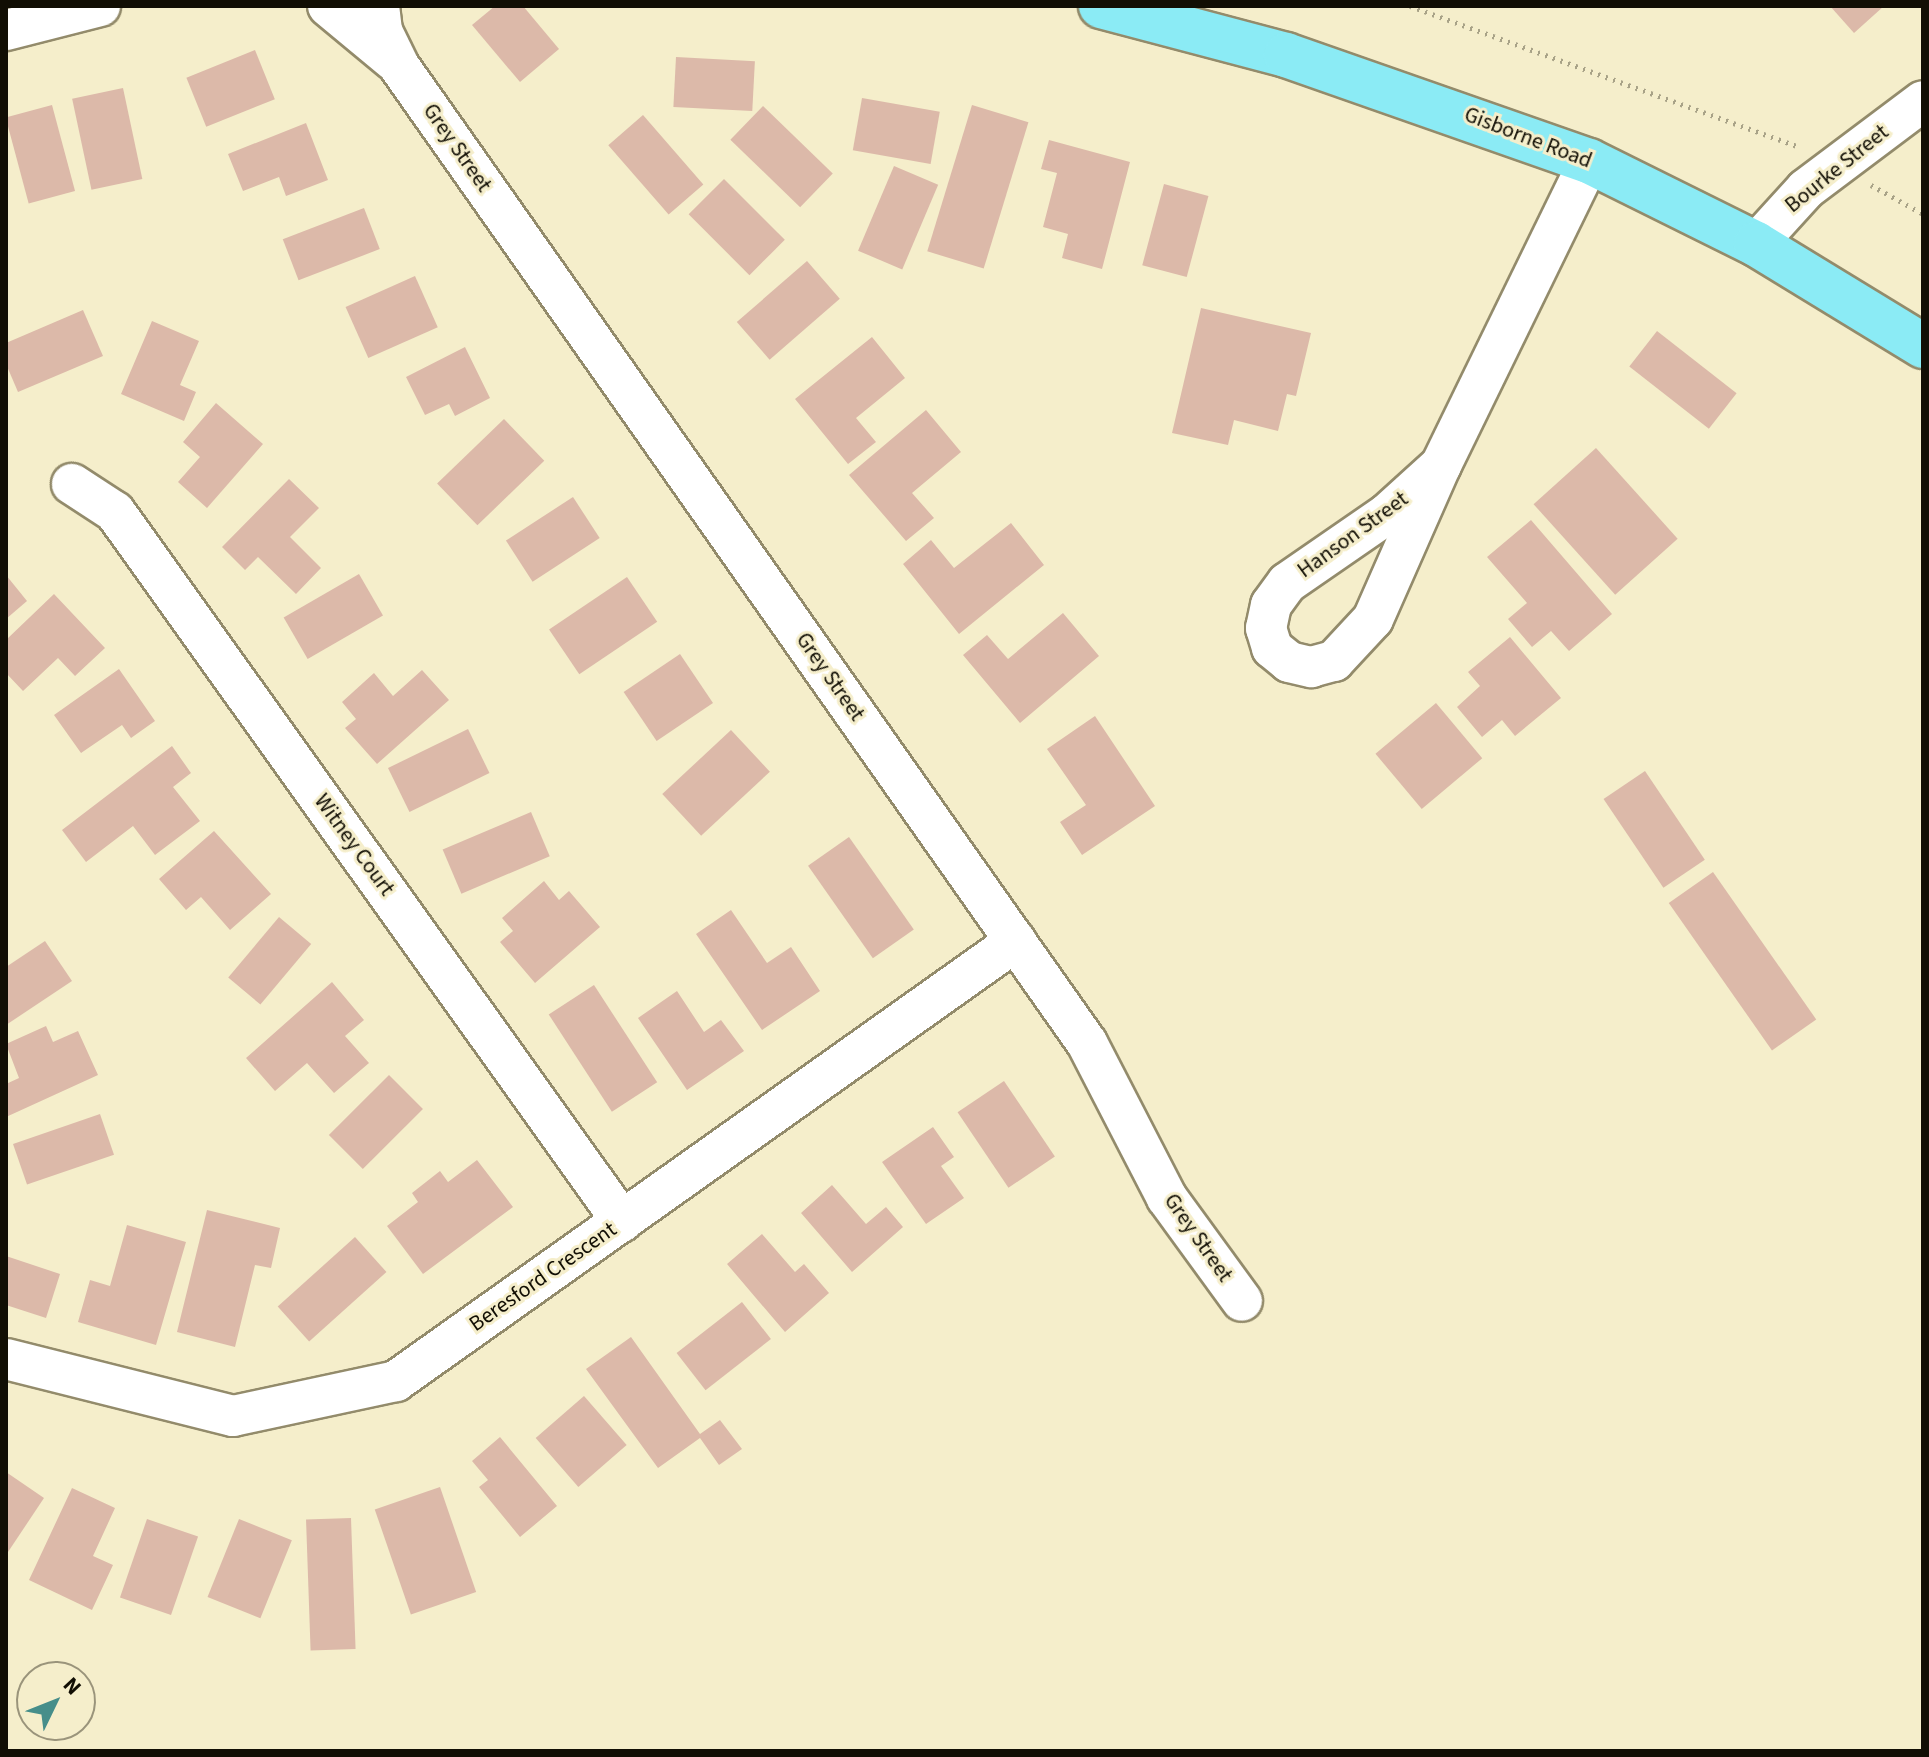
<!DOCTYPE html>
<html>
<head>
<meta charset="utf-8">
<style>
  body { margin:0 }
  #map { position:relative; width:1929px; height:1757px; overflow:hidden; background:#f5eecb; font-family:"Source Sans 3",sans-serif }
  div>[style] { position:absolute }
  [style*='--x'] { left:calc(var(--x)*1px); top:calc(var(--y)*1px); width:calc(var(--w)*1px); rotate:calc(var(--a)*1deg) }
  .building>* { inset:0; background:#dcb9a9; transform-origin:0 0 }
  .path>* { height:5px; margin-top:-2.5px; transform-origin:0; background:repeating-linear-gradient(90deg,#a8a287 0 2px,transparent 0 8px) }
  .roads { filter:drop-shadow(2px 0 #938b6b) drop-shadow(-2px 0 #938b6b) drop-shadow(0 2px #938b6b) drop-shadow(0 -2px #938b6b) }
  .minor>* { height:40px; margin:-20px; padding:0 20px; transform-origin:20px; border-radius:20px; background:#fff }
  .major>* { height:44px; margin:-22px; padding:0 22px; transform-origin:22px; border-radius:22px; background:#8bebf5 }
  span { translate:-50% -50%; white-space:nowrap; text-align:center; line-height:1.15; -webkit-text-stroke:6px #f5eecb; paint-order:stroke }
  .street-label { font-size:22px; color:#110e04 }
  .frame { position:absolute; inset:0; border:8px solid #110e04; pointer-events:none }
  .north { position:absolute; left:16px; top:1661px; width:80px; height:80px; box-sizing:border-box; background:#f5eecb; border:2px solid #9a947b; border-radius:50%; rotate:47deg; font-size:22px; font-weight:700; line-height:32px; text-align:center; color:#110e04 }
  .north::after { content:''; display:block; margin:auto; width:28px; height:36px; background:#468e8a; clip-path:polygon(50% 0,100% 100%,50% 72%,0 100%) }
</style>
</head>
<body>
<div id="map">
  <div class="building">
    <i style="clip-path:polygon(495px 6px,523px 6px,559px 49px,520px 82px,472px 25px)"></i>
    <i style="clip-path:polygon(1830px 6px,1884px 6px,1854px 33px)"></i>
    <i style="left:255px;top:50px;width:53px;height:74px;rotate:68deg"></i>
    <i style="left:676px;top:57px;width:79px;height:50px;rotate:3deg"></i>
    <i style="left:123px;top:88px;width:93px;height:52px;rotate:78deg"></i>
    <i style="left:862px;top:98px;width:79px;height:53px;rotate:10deg"></i>
    <i style="left:52px;top:105px;width:89px;height:48px;rotate:75deg"></i>
    <i style="left:972px;top:105px;width:59px;height:153px;rotate:17deg"></i>
    <i style="left:763px;top:106px;width:97px;height:47px;rotate:44deg"></i>
    <i style="left:643px;top:115px;width:92px;height:46px;rotate:49deg"></i>
    <i style="clip-path:polygon(306px 123px,328px 180px,286px 196px,279px 177px,243px 191px,228px 154px)"></i>
    <i style="clip-path:polygon(1049px 140px,1130px 162px,1102px 269px,1062px 258px,1068px 234px,1043px 227px,1057px 173px,1041px 169px)"></i>
    <i style="left:894px;top:166px;width:48px;height:92px;rotate:23deg"></i>
    <i style="left:724px;top:179px;width:86px;height:50px;rotate:45deg"></i>
    <i style="left:1164px;top:184px;width:46px;height:84px;rotate:15deg"></i>
    <i style="left:364px;top:208px;width:44px;height:87px;rotate:69deg"></i>
    <i style="left:807px;top:261px;width:50px;height:93px;rotate:49deg"></i>
    <i style="left:415px;top:276px;width:56px;height:76px;rotate:66deg"></i>
    <i style="clip-path:polygon(1201px 308px,1311px 333px,1296px 396px,1287px 394px,1278px 431px,1234px 420px,1228px 445px,1172px 433px)"></i>
    <i style="clip-path:polygon(83px 310px,103px 356px,18px 392px,6px 364px,6px 343px)"></i>
    <i style="clip-path:polygon(152px 321px,199px 341px,180px 385px,196px 392px,184px 421px,121px 394px)"></i>
    <i style="left:1657px;top:331px;width:101px;height:45px;rotate:38deg"></i>
    <i style="clip-path:polygon(872px 337px,905px 378px,856px 418px,876px 442px,848px 464px,795px 399px)"></i>
    <i style="clip-path:polygon(465px 347px,490px 398px,455px 416px,449px 404px,425px 415px,406px 377px)"></i>
    <i style="clip-path:polygon(216px 403px,263px 444px,207px 508px,178px 482px,200px 457px,183px 442px)"></i>
    <i style="clip-path:polygon(926px 410px,961px 452px,912px 493px,934px 518px,906px 541px,849px 475px)"></i>
    <i style="left:504px;top:419px;width:58px;height:93px;rotate:46deg"></i>
    <i style="left:1596px;top:448px;width:122px;height:84px;rotate:48deg"></i>
    <i style="clip-path:polygon(289px 479px,319px 508px,290px 537px,321px 568px,296px 594px,258px 557px,245px 570px,222px 547px)"></i>
    <i style="left:573px;top:497px;width:49px;height:80px;rotate:57deg"></i>
    <i style="clip-path:polygon(1531px 520px,1612px 614px,1569px 651px,1551px 631px,1532px 647px,1508px 619px,1527px 603px,1487px 557px)"></i>
    <i style="clip-path:polygon(1011px 523px,1044px 565px,959px 634px,903px 564px,931px 540px,954px 568px)"></i>
    <i style="left:359px;top:574px;width:48px;height:87px;rotate:60deg"></i>
    <i style="clip-path:polygon(6px 575px,27px 601px,6px 619px)"></i>
    <i style="left:627px;top:577px;width:54px;height:94px;rotate:56deg"></i>
    <i style="clip-path:polygon(54px 594px,105px 648px,75px 676px,58px 658px,23px 691px,6px 673px,6px 640px)"></i>
    <i style="clip-path:polygon(1063px 613px,1099px 656px,1020px 723px,963px 655px,987px 635px,1008px 659px)"></i>
    <i style="clip-path:polygon(1510px 637px,1561px 698px,1515px 736px,1502px 720px,1482px 737px,1457px 707px,1480px 686px,1468px 672px)"></i>
    <i style="left:680px;top:654px;width:59px;height:68px;rotate:56deg"></i>
    <i style="clip-path:polygon(119px 669px,155px 721px,131px 738px,122px 725px,81px 753px,54px 715px)"></i>
    <i style="clip-path:polygon(422px 670px,449px 700px,377px 764px,345px 728px,356px 719px,342px 702px,374px 673px,393px 696px)"></i>
    <i style="left:1436px;top:703px;width:72px;height:79px;rotate:50deg"></i>
    <i style="clip-path:polygon(1095px 716px,1155px 806px,1082px 855px,1060px 822px,1086px 805px,1047px 749px)"></i>
    <i style="left:468px;top:729px;width:49px;height:89px;rotate:64deg"></i>
    <i style="left:731px;top:730px;width:57px;height:94px;rotate:47deg"></i>
    <i style="clip-path:polygon(172px 746px,191px 773px,173px 787px,200px 821px,155px 855px,133px 826px,86px 862px,62px 830px)"></i>
    <i style="left:1645px;top:771px;width:107px;height:50px;rotate:56deg"></i>
    <i style="left:531px;top:812px;width:48px;height:96px;rotate:67deg"></i>
    <i style="clip-path:polygon(214px 831px,271px 894px,230px 930px,201px 897px,186px 910px,159px 879px)"></i>
    <i style="left:849px;top:837px;width:113px;height:50px;rotate:55deg"></i>
    <i style="left:1713px;top:872px;width:180px;height:54px;rotate:55deg"></i>
    <i style="clip-path:polygon(544px 881px,559px 900px,569px 891px,600px 927px,535px 983px,500px 942px,513px 931px,502px 918px)"></i>
    <i style="clip-path:polygon(731px 910px,767px 963px,791px 947px,820px 991px,762px 1030px,696px 934px)"></i>
    <i style="left:279px;top:917px;width:42px;height:79px;rotate:40deg"></i>
    <i style="clip-path:polygon(45px 941px,72px 981px,6px 1025px,6px 967px)"></i>
    <i style="clip-path:polygon(332px 982px,364px 1020px,345px 1036px,369px 1063px,334px 1093px,307px 1063px,275px 1091px,246px 1058px)"></i>
    <i style="left:594px;top:985px;width:116px;height:54px;rotate:57deg"></i>
    <i style="clip-path:polygon(677px 991px,704px 1032px,721px 1020px,744px 1051px,687px 1090px,638px 1018px)"></i>
    <i style="clip-path:polygon(46px 1026px,53px 1042px,78px 1031px,98px 1075px,6px 1117px,6px 1084px,19px 1078px,6px 1044px)"></i>
    <i style="left:389px;top:1075px;width:48px;height:85px;rotate:45deg"></i>
    <i style="left:1004px;top:1081px;width:91px;height:56px;rotate:56deg"></i>
    <i style="left:100px;top:1114px;width:43px;height:92px;rotate:71deg"></i>
    <i style="clip-path:polygon(933px 1127px,954px 1157px,941px 1166px,964px 1198px,926px 1224px,882px 1162px)"></i>
    <i style="clip-path:polygon(477px 1160px,513px 1207px,423px 1274px,387px 1226px,418px 1202px,412px 1193px,440px 1171px,448px 1182px)"></i>
    <i style="clip-path:polygon(832px 1185px,866px 1224px,886px 1207px,903px 1227px,852px 1272px,801px 1213px)"></i>
    <i style="clip-path:polygon(207px 1210px,280px 1228px,271px 1268px,255px 1265px,235px 1347px,177px 1332px)"></i>
    <i style="clip-path:polygon(127px 1225px,186px 1242px,156px 1345px,78px 1322px,90px 1280px,110px 1286px)"></i>
    <i style="clip-path:polygon(762px 1234px,795px 1272px,804px 1264px,829px 1293px,785px 1332px,727px 1264px)"></i>
    <i style="left:355px;top:1237px;width:47px;height:104px;rotate:48deg"></i>
    <i style="clip-path:polygon(6px 1256px,60px 1274px,46px 1318px,6px 1305px)"></i>
    <i style="left:742px;top:1302px;width:47px;height:83px;rotate:52deg"></i>
    <i style="clip-path:polygon(631px 1337px,700px 1434px,720px 1420px,742px 1449px,719px 1465px,700px 1438px,658px 1468px,586px 1369px)"></i>
    <i style="left:584px;top:1396px;width:65px;height:64px;rotate:49deg"></i>
    <i style="clip-path:polygon(500px 1437px,557px 1506px,520px 1537px,479px 1487px,488px 1480px,472px 1461px)"></i>
    <i style="clip-path:polygon(6px 1472px,44px 1498px,6px 1555px)"></i>
    <i style="left:440px;top:1487px;width:111px;height:69px;rotate:71deg"></i>
    <i style="clip-path:polygon(72px 1488px,115px 1508px,93px 1556px,113px 1565px,92px 1610px,29px 1580px)"></i>
    <i style="left:351px;top:1518px;width:131px;height:45px;rotate:88deg"></i>
    <i style="left:147px;top:1519px;width:54px;height:83px;rotate:19deg"></i>
    <i style="left:239px;top:1519px;width:57px;height:84px;rotate:22deg"></i>
  </div>
  <div class="path">
    <i style="--x:1410;--y:6;--w:414;--a:19.9"></i>
    <i style="--x:1871;--y:185;--w:60;--a:29.1"></i>
  </div>
  <div class="roads">
    <div class="minor">
      <i style="--x:328;--y:6;--w:85;--a:39.7"></i>
      <i style="--x:379;--y:6;--w:25;--a:83"></i>
      <i style="--x:382;--y:31;--w:39;--a:64"></i>
      <i style="--x:399;--y:66;--w:1195;--a:54.85"></i>
      <i style="--x:1087;--y:1043;--w:174;--a:62.7"></i>
      <i style="--x:1167;--y:1198;--w:127;--a:53.9"></i>
      <i style="--x:6;--y:30;--w:97;--a:-14.3"></i>
      <i style="--x:1756;--y:244;--w:74;--a:-47.7"></i>
      <i style="--x:1806;--y:189;--w:146;--a:-36.9"></i>
      <i style="--x:1441;--y:465;--w:73;--a:137.8"></i>
      <i style="--x:1387;--y:514;--w:121;--a:145.4"></i>
      <i style="--x:1287;--y:583;--w:27;--a:126"></i>
      <i style="--x:1271;--y:605;--w:24;--a:102"></i>
      <i style="--x:1266;--y:628;--w:21;--a:73"></i>
      <i style="--x:1272;--y:648;--w:22;--a:39"></i>
      <i style="--x:1289;--y:662;--w:23;--a:13"></i>
      <i style="--x:1311;--y:667;--w:24;--a:-15"></i>
      <i style="--x:1334;--y:661;--w:57;--a:-47.1"></i>
      <i style="--x:1373;--y:619;--w:168;--a:-66.2"></i>
      <i style="--x:1441;--y:465;--w:338;--a:-64"></i>
      <i style="--x:72;--y:484;--w:51;--a:33.1"></i>
      <i style="--x:115;--y:512;--w:872;--a:54.43"></i>
      <i style="--x:6;--y:1359;--w:234;--a:14.1"></i>
      <i style="--x:233;--y:1416;--w:167;--a:-12.1"></i>
      <i style="--x:396;--y:1381;--w:760;--a:-35.36"></i>
    </div>
    <div class="major">
      <i style="--x:1101;--y:6;--w:191;--a:14.8"></i>
      <i style="--x:1286;--y:55;--w:321;--a:19.3"></i>
      <i style="--x:1589;--y:161;--w:186;--a:26.4"></i>
      <i style="--x:1756;--y:244;--w:196;--a:31.4"></i>
    </div>
  </div>
  <div class="street-label">
    <span style="left:1528px;top:138px;rotate:21deg">Gisborne Road</span>
    <span style="left:457px;top:148px;rotate:55deg">Grey Street</span>
    <span style="left:1837px;top:169px;rotate:-39deg">Bourke Street</span>
    <span style="left:1353px;top:535px;rotate:-36deg">Hanson Street</span>
    <span style="left:830px;top:677px;rotate:55deg">Grey Street</span>
    <span style="left:354px;top:845px;rotate:54deg">Witney Court</span>
    <span style="left:1198px;top:1238px;rotate:55deg">Grey Street</span>
    <span style="left:543px;top:1277px;rotate:-35deg">Beresford Crescent</span>
  </div>
  <div class="frame"></div>
  <div class="north">N</div>
</div>
</body>
</html>
